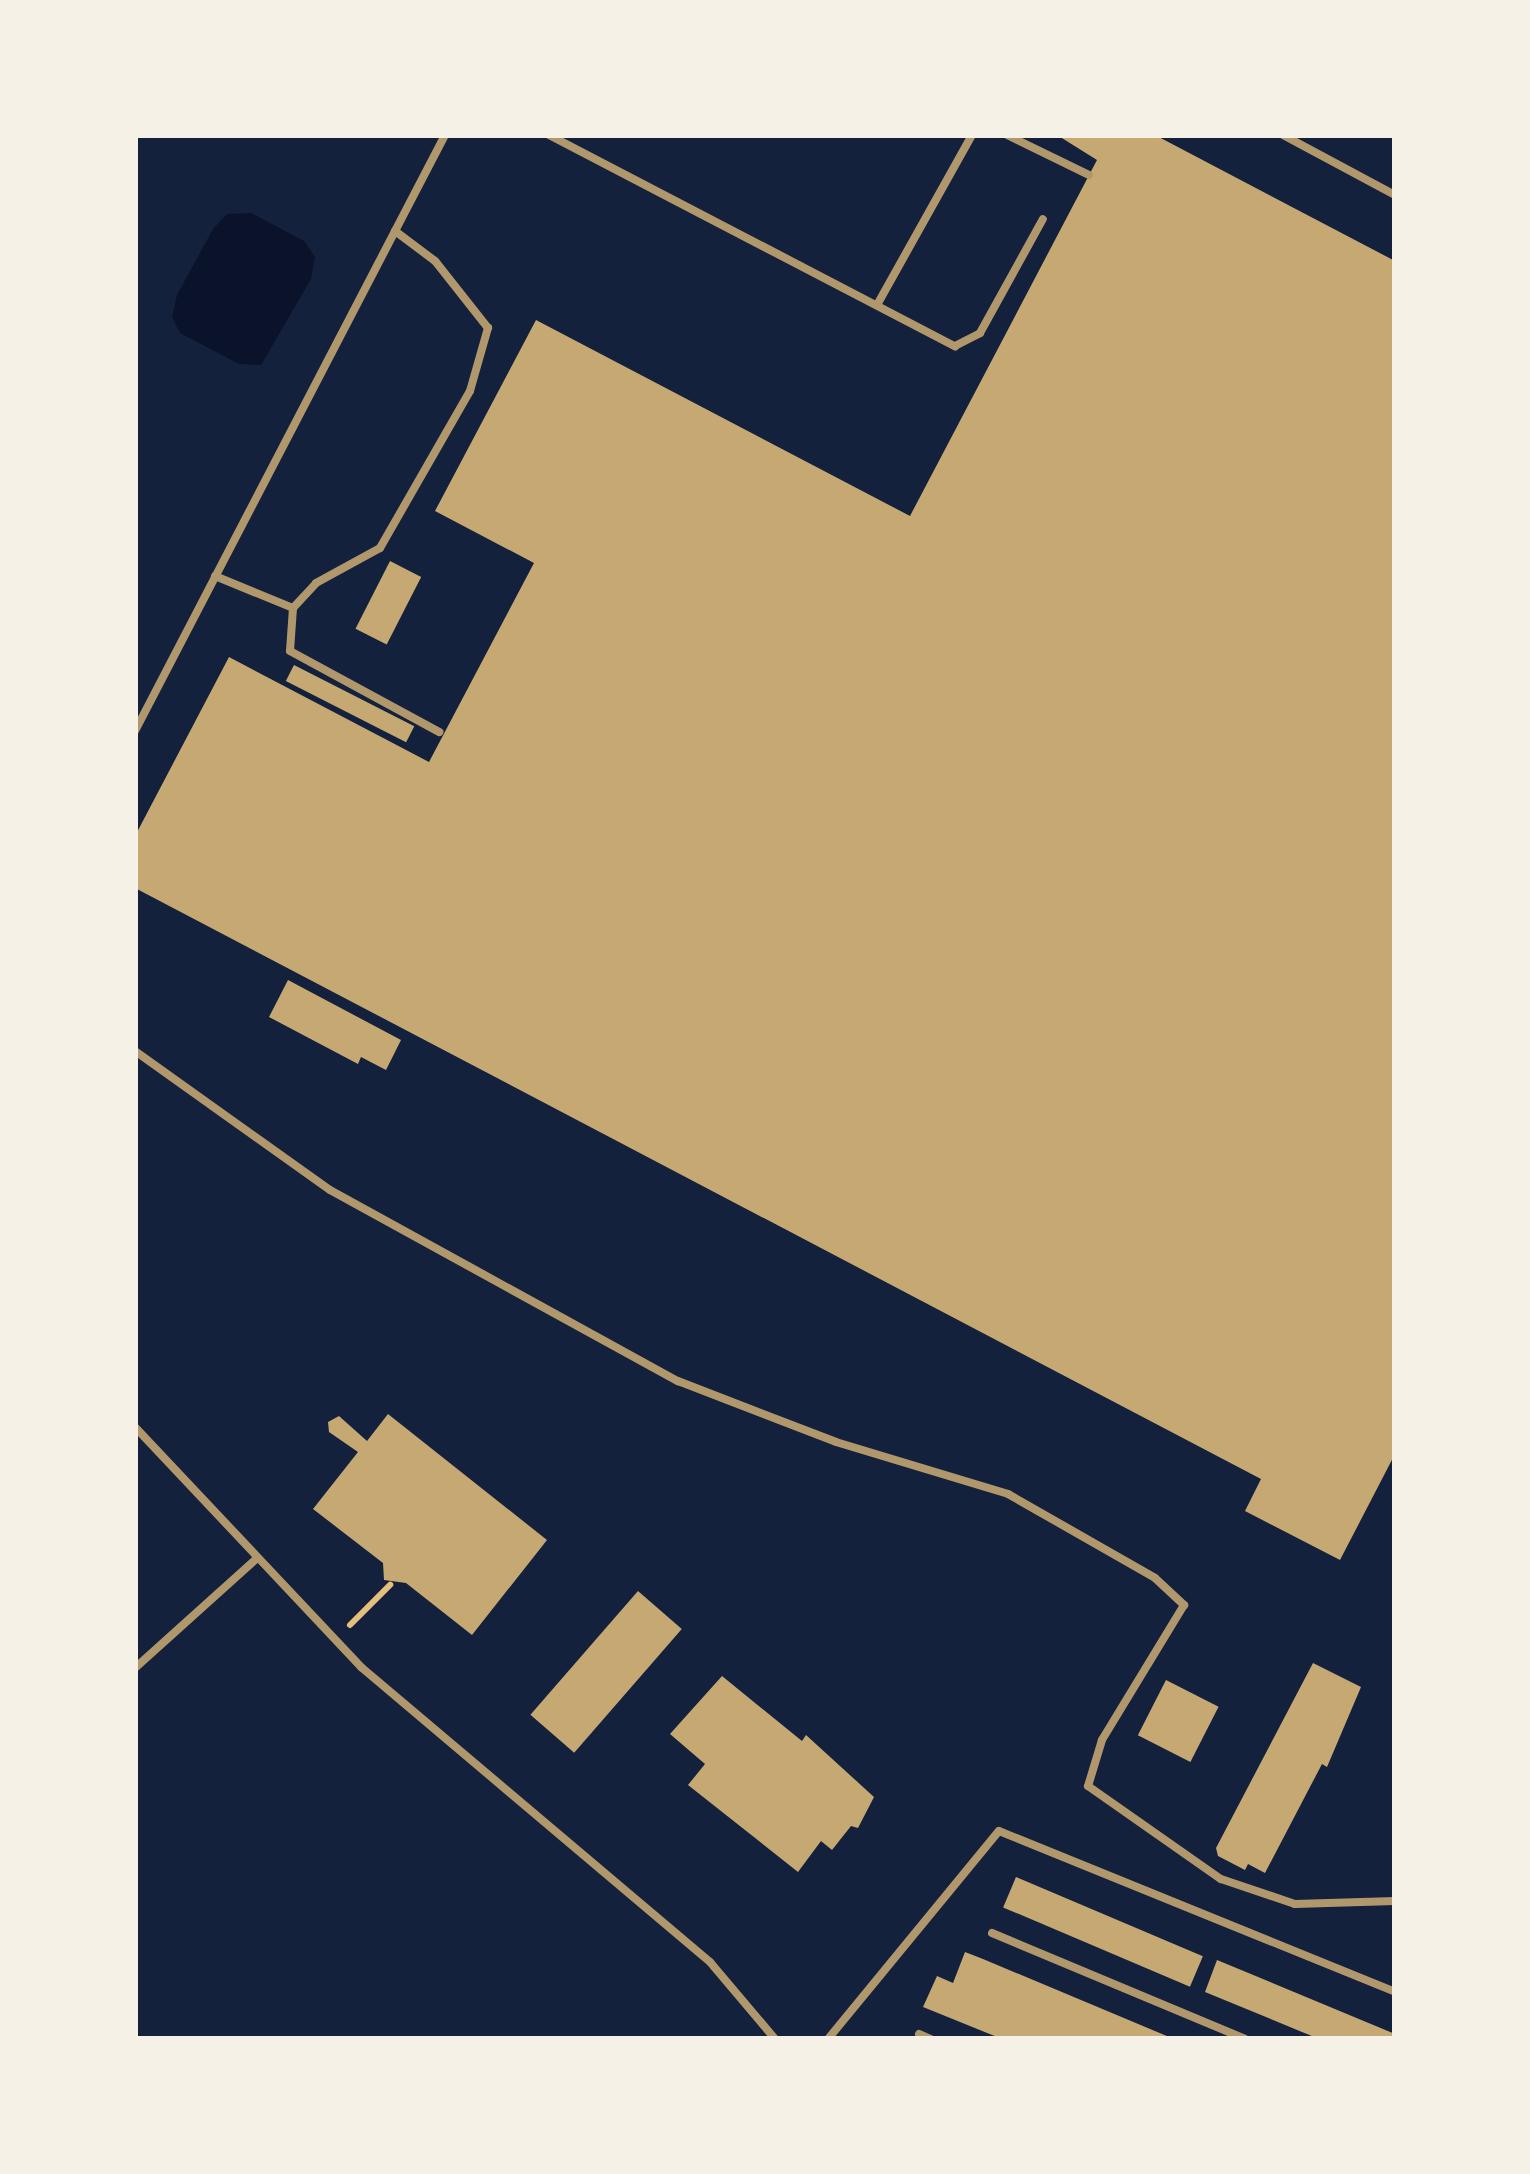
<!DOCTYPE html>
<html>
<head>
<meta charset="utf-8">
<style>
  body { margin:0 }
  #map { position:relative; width:1530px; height:2174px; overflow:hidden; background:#14213d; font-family:Manrope,sans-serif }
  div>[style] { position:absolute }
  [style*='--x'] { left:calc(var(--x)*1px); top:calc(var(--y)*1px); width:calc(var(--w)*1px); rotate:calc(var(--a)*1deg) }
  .water>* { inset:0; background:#0b132b }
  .building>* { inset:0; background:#c6a872; transform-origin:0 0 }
  .path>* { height:6px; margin:-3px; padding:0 3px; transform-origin:3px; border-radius:3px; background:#e5c07b }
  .service>* { height:8px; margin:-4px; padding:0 4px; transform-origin:4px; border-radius:4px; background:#b1986c }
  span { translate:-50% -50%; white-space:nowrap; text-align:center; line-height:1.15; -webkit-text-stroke:8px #f6f1e7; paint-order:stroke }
  .frame { position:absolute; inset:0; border:138px solid #f6f1e7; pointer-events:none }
</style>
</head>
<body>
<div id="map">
  <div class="water">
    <i style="clip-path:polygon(251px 213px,304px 241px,315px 257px,311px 279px,261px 365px,239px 364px,180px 333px,172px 317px,177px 295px,213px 229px,227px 214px)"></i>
  </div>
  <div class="building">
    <i style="clip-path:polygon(1057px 135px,1155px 135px,1395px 261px,1395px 1454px,1340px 1560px,1245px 1511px,1261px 1479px,135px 888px,135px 836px,229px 657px,429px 762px,534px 563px,435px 511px,536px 320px,910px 516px,1097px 160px)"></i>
    <i style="left:390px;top:561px;width:35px;height:76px;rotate:27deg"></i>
    <i style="left:294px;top:665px;width:135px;height:18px;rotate:27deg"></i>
    <i style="clip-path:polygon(288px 980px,401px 1040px,386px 1070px,361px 1057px,358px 1064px,269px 1017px)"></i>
    <i style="clip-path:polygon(388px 1414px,547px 1540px,472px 1635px,406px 1583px,384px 1580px,383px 1563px,313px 1509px,358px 1452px,329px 1432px,328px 1422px,339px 1416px,367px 1441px)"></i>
    <i style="left:638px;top:1591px;width:58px;height:164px;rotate:41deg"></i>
    <i style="clip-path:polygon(1313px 1663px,1361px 1687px,1327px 1767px,1322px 1764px,1265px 1873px,1248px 1864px,1245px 1870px,1218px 1856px,1216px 1848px)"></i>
    <i style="clip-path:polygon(722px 1676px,802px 1741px,806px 1735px,874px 1797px,858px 1828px,851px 1826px,832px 1850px,821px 1841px,798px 1872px,688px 1785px,705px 1764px,670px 1734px)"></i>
    <i style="left:1166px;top:1680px;width:59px;height:62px;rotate:27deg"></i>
    <i style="left:1016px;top:1877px;width:203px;height:33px;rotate:23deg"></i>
    <i style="clip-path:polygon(965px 1952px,983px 1959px,1174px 2039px,1002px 2039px,923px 2007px,937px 1976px,953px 1983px)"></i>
    <i style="clip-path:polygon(1217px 1960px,1395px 2034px,1395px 2039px,1319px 2039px,1205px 1992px)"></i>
  </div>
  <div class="path">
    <i style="--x:350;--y:1625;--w:57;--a:-45"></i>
  </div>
  <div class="service">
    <i style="--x:549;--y:135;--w:458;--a:27.5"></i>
    <i style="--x:955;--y:346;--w:28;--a:-27"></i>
    <i style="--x:980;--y:333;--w:130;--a:-61.1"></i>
    <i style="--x:1007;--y:135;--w:91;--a:26"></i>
    <i style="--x:1283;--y:135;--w:127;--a:28.2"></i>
    <i style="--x:877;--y:305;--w:195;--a:-60.8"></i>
    <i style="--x:215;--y:576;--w:84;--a:22.3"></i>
    <i style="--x:293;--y:608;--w:43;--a:94"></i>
    <i style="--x:290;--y:651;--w:170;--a:28.5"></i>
    <i style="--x:293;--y:608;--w:34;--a:-47"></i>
    <i style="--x:316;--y:583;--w:73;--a:-28.7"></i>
    <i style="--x:380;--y:548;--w:181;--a:-60.2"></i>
    <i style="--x:470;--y:391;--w:66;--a:-74.1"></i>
    <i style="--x:488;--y:328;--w:85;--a:-128.3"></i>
    <i style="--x:435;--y:261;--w:50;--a:-143.1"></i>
    <i style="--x:135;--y:731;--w:672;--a:-62.52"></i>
    <i style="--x:135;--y:1051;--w:239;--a:35.5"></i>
    <i style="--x:330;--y:1190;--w:397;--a:28.8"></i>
    <i style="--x:678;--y:1381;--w:169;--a:21.1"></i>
    <i style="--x:836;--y:1442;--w:180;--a:16.8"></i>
    <i style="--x:1008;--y:1494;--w:169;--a:29.7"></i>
    <i style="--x:1155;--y:1578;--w:40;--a:43"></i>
    <i style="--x:1184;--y:1605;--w:158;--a:121.3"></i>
    <i style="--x:1102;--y:1740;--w:48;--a:106.9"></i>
    <i style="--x:1088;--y:1786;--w:162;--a:35"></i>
    <i style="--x:1221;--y:1879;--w:78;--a:18.7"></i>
    <i style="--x:1295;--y:1904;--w:100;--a:-1.7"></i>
    <i style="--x:135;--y:1427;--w:330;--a:46.7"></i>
    <i style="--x:361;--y:1667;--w:457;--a:40.2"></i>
    <i style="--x:710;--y:1962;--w:101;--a:49.8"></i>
    <i style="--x:135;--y:1668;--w:163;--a:-42"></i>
    <i style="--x:992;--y:1933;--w:274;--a:22.7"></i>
    <i style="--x:919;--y:2034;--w:13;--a:23"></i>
    <i style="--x:828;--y:2039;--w:269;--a:-50.6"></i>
    <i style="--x:999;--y:1831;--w:427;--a:22.1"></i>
  </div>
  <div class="frame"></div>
</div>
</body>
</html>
